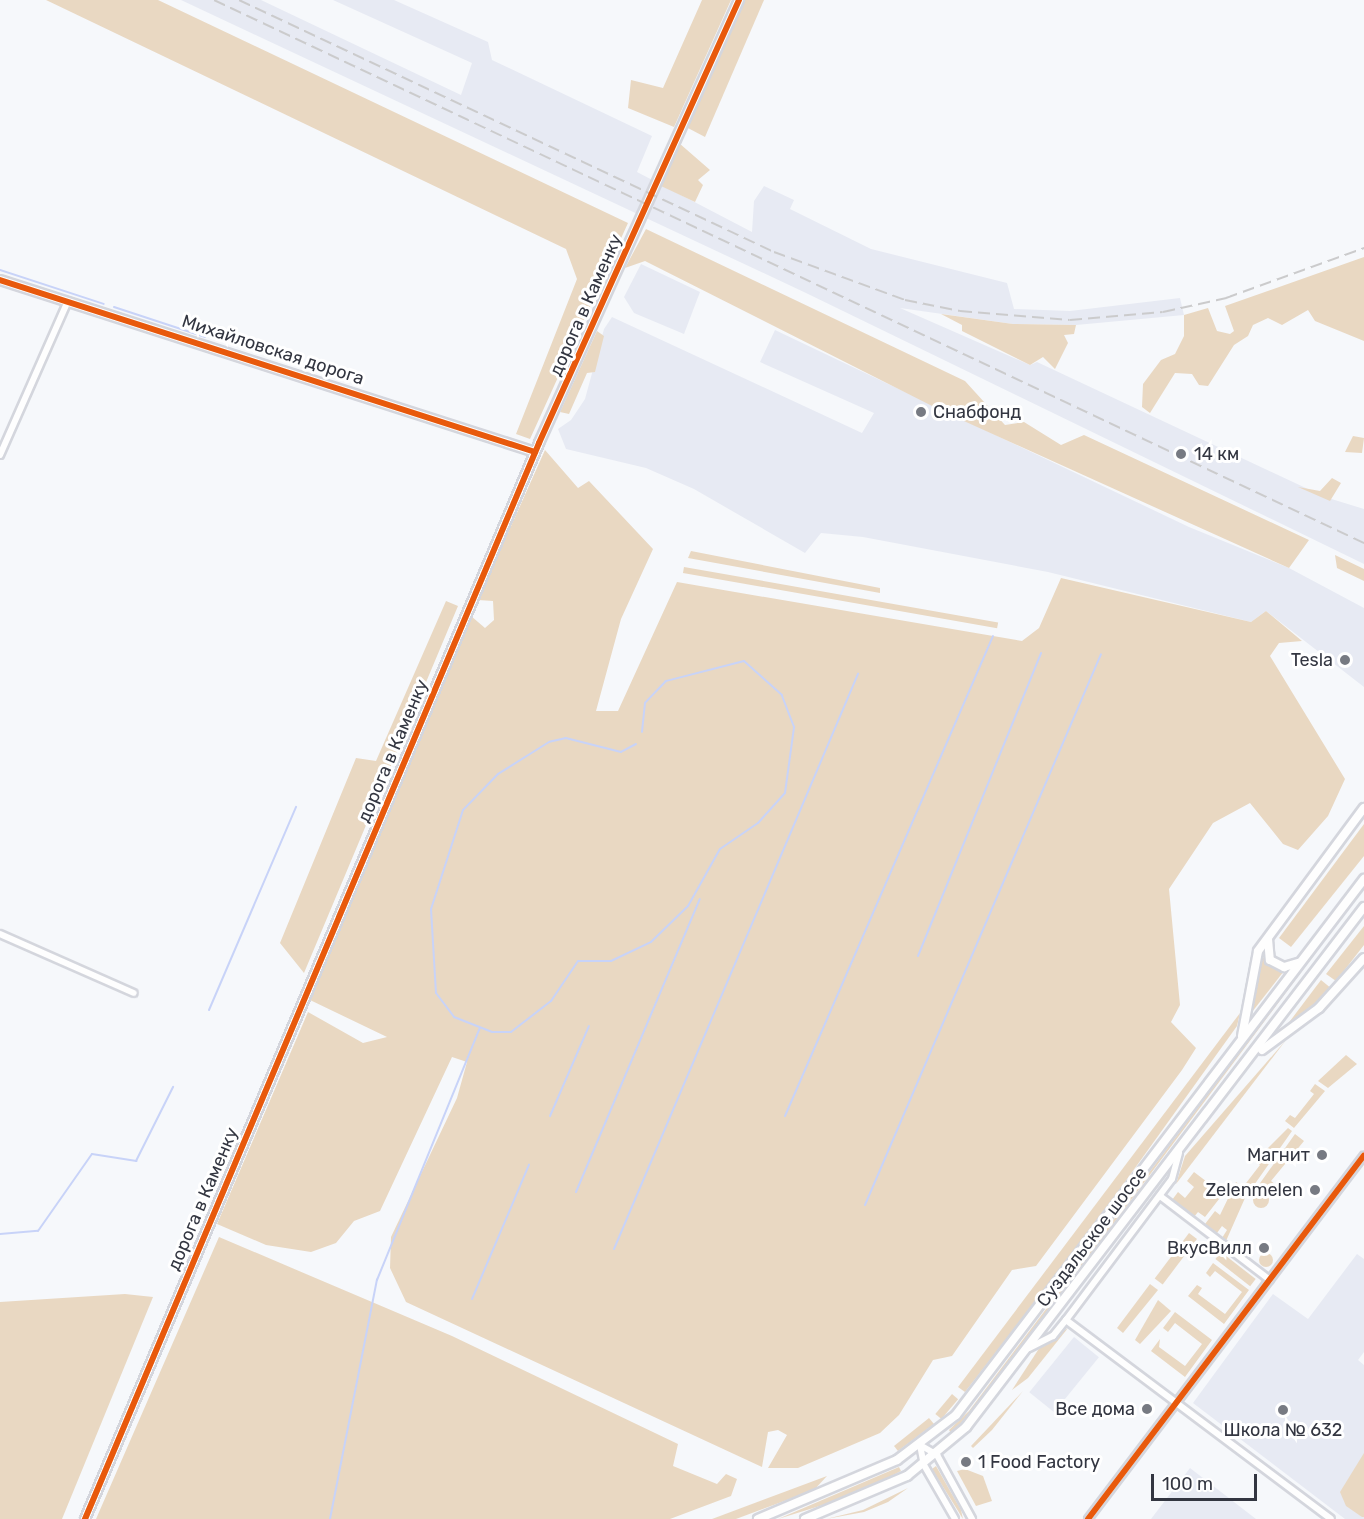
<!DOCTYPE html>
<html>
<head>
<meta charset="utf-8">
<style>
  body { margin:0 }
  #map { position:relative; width:1364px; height:1519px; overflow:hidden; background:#f6f8fb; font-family:Rubik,sans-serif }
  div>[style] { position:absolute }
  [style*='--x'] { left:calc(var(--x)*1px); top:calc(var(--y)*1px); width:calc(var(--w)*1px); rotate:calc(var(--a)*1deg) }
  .built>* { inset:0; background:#e7eaf3; transform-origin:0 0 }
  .green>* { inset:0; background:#e9d8c2; transform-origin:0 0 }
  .round { border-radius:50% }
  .stream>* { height:2px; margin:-1px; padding:0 1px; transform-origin:1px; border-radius:1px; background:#c8d3f8 }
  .roads { filter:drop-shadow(2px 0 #d4d6dd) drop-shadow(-2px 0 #d4d6dd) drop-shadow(0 2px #d4d6dd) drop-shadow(0 -2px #d4d6dd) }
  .street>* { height:6px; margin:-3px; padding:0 3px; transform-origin:3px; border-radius:3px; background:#fefefe }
  .secondary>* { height:8px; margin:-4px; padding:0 4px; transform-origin:4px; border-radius:4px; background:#fefefe }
  .rail>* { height:2px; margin-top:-1px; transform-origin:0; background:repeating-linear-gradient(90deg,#cbcbcc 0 12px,transparent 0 18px) }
  .cycleway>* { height:6px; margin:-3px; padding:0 3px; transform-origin:3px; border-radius:3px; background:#e8590c }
  .dots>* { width:16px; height:16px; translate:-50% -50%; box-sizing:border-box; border:3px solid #fff; border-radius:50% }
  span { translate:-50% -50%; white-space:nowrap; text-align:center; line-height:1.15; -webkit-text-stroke:6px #fff; paint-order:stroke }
  .street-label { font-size:18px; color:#333641 }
  .poi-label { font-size:18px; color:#333641 }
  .left { translate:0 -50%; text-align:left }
  .right { translate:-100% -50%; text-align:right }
  .scale { position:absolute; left:1151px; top:1474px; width:106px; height:27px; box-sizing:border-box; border:3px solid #333641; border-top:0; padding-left:8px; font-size:18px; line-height:21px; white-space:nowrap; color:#333641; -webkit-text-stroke:4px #fff; paint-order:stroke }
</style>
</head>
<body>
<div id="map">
  <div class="built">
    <i style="clip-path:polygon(181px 0,261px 0,461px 95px,472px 63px,333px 0,394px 0,488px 42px,492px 60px,652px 136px,637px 172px,752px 232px,754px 201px,764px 186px,794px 200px,790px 209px,871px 249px,1007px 283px,1014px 309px,1070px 311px,1180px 298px,1184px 315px,1076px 325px,1013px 324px,900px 308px,1030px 365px,1037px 362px,1325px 497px,1364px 509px,1364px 564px,806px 293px)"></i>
    <i style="clip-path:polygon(641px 264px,700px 292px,684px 334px,634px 313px,624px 297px)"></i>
    <i style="clip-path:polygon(612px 317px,862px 433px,874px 413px,760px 362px,775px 330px,1189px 527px,1289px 568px,1364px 608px,1364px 687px,1266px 611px,1251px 622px,1048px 572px,863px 537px,821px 533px,805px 553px,694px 489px,646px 468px,566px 449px,558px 429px,571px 420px,585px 399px,604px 329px)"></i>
    <i style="clip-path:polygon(1357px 1254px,1364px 1259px,1364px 1352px,1358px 1360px,1364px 1365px,1364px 1519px,1345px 1519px,1193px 1403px,1273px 1294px,1308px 1319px)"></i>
    <i style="left:1074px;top:1337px;width:32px;height:71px;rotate:39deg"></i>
    <i style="clip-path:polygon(1190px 1468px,1256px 1519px,1151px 1519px)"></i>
  </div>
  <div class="green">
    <i style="clip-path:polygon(46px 0,158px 0,628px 223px,530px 439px,516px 434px,577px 279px,566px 249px)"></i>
    <i style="clip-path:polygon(702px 0,731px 0,674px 127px,628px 108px,631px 80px,663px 88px)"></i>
    <i style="clip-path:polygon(745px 0,764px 0,705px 137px,686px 127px)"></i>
    <i style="clip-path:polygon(679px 143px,710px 170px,698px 180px,703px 185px,695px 202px,661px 186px)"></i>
    <i style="clip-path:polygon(646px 229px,965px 381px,1005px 425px,1024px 422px,1061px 445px,1084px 435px,1309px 540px,1289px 568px,944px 412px,645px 261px,625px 268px)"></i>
    <i style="clip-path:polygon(1364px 257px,1364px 341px,1315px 321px,1308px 310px,1282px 325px,1268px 318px,1253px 325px,1248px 336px,1234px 345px,1208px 386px,1199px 385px,1192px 374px,1175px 373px,1150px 413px,1142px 407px,1143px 384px,1161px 360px,1175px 354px,1184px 336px,1184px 315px,1208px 308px,1217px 331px,1230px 334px,1234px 331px,1225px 306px)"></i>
    <i style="clip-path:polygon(941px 314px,1013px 324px,1076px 325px,1074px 334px,1064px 335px,1068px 343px,1055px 369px,1043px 357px,1030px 365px,962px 331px,962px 325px)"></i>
    <i style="clip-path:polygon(597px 331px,604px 336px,595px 372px,587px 373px,569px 414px,560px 412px)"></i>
    <i style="clip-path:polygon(1353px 436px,1364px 438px,1362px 453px,1345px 452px)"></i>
    <i style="clip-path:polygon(545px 450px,578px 488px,589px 481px,653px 549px,621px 619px,596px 711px,618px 711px,677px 582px,1022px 641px,1039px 628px,1061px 578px,1251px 622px,1266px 611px,1302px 641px,1279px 643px,1270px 656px,1345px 779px,1328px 816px,1298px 850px,1283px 844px,1250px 803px,1213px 823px,1169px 889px,1180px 1005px,1171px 1022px,1196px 1048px,1182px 1070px,1036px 1266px,1012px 1270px,952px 1356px,933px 1360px,899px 1415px,880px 1433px,798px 1468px,768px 1468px,787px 1435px,778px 1430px,768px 1432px,762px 1467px,406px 1302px,390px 1268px,391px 1237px,457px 1098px,467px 1062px,452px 1057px,380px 1211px,354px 1221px,336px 1243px,311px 1252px,266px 1245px,217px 1224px,308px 1012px,363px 1043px,387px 1037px,310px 1000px,471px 616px,485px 628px,494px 620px,493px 601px,478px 600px)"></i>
    <i style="clip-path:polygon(1332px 478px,1341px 483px,1330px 501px,1298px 487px,1320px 491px)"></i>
    <i style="clip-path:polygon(691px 551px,880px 588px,880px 593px,688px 558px)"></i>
    <i style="clip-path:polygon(1335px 555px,1364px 569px,1364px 581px,1337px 568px)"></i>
    <i style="left:684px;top:567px;width:319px;height:6px;rotate:10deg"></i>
    <i style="clip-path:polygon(446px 601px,458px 606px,304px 973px,280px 943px,356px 758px,376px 761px)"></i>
    <i style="clip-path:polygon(1364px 824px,1364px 856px,1291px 947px,1279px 938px)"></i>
    <i style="clip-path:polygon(1364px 888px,972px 1413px,951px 1433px,949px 1430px,969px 1411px)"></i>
    <i style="clip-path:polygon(1364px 926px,1364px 945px,1336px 981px,1326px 974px)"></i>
    <i style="clip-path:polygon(1261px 956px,1284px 971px,1252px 1012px,1256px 966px)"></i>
    <i style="clip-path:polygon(1321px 980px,1332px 989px,1284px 1029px)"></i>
    <i style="clip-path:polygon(1240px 1013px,1237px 1026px,1079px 1246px,965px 1392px,958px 1387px)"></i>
    <i style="clip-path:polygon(1286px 1040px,1176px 1184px,1185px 1156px)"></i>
    <i style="clip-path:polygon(1346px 1055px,1357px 1064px,1328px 1088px,1318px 1081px)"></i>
    <i style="clip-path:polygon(1315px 1084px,1325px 1091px,1294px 1128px,1285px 1121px,1290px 1115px,1295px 1118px,1314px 1094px,1310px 1091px)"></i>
    <i style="clip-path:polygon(1288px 1128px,1292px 1131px,1245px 1198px,1226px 1241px,1222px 1238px,1227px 1230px,1222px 1226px,1217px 1233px,1205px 1224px,1215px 1211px,1220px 1215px,1236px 1182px,1243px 1187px,1260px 1165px,1255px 1161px)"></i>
    <i style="clip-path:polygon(1295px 1134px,1304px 1141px,1271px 1181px,1281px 1189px,1274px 1198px,1258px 1186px)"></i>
    <i style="clip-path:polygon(1194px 1172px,1223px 1194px,1205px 1217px,1198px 1212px,1194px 1217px,1172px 1200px,1178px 1192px,1185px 1198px,1194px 1187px,1187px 1181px)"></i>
    <i class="round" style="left:1253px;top:1192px;width:16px;height:16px"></i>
    <i style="left:1189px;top:1233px;width:10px;height:57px;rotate:37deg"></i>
    <i style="clip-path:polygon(219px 1237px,452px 1336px,678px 1444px,673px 1466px,717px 1484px,726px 1474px,737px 1479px,731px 1496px,670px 1519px,96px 1519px)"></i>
    <i style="left:1221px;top:1252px;width:44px;height:9px;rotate:38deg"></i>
    <i class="round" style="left:1259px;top:1253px;width:14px;height:14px"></i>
    <i style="clip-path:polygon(1213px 1263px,1249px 1290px,1224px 1324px,1188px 1296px,1197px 1285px,1202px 1288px,1198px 1294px,1225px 1314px,1242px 1292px,1215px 1271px,1210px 1277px,1206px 1273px)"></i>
    <i style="clip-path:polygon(1150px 1284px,1158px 1290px,1123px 1333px,1117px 1328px)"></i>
    <i style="clip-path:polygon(125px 1294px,153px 1297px,62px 1519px,0 1519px,0 1302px)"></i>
    <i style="clip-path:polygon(1158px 1300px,1171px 1311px,1140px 1344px,1135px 1340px)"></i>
    <i style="clip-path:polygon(1175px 1312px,1212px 1340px,1185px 1377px,1151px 1351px,1160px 1339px,1159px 1347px,1185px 1366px,1202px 1344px,1175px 1323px,1168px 1332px,1163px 1328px)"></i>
    <i style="clip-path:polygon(1068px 1328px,1028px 1378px,1012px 1390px,1040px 1347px)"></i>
    <i style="clip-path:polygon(1023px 1391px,992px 1430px,973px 1448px,971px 1446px)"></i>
    <i style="left:952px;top:1394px;width:8px;height:26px;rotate:40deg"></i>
    <i style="clip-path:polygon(929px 1418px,934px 1424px,898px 1451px,894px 1446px)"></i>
    <i style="clip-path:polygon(1364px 1453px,1364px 1517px,1362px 1517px,1346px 1506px,1340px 1492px)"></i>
    <i style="clip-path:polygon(936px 1466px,961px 1510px,963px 1519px,932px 1469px)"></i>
    <i style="clip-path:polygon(899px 1467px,901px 1471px,855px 1495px,778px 1519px)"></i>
    <i style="clip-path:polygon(965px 1469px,983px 1476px,992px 1501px,976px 1506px,957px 1471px)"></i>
    <i style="clip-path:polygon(827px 1476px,814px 1490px,736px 1519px,712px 1519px)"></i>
    <i style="clip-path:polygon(908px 1488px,888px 1502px,864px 1512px,826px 1519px,863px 1510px)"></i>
  </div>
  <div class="stream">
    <i style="--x:0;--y:270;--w:109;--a:18.1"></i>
    <i style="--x:114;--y:307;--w:96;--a:18.2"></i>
    <i style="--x:636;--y:744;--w:17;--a:152"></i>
    <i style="--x:621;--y:752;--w:57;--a:-165.7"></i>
    <i style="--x:566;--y:738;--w:17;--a:167"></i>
    <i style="--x:549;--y:742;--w:60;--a:147.9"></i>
    <i style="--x:498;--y:774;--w:50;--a:134.2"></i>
    <i style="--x:463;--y:810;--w:104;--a:107.9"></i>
    <i style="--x:431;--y:909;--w:84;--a:86.6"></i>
    <i style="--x:436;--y:993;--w:30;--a:53"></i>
    <i style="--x:454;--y:1017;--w:41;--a:21.5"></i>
    <i style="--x:492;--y:1032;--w:19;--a:0"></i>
    <i style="--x:511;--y:1032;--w:51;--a:-37.8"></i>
    <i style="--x:551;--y:1001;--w:48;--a:-56"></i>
    <i style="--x:578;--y:961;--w:33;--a:0"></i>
    <i style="--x:611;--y:961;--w:44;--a:-25.4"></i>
    <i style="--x:651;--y:942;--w:52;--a:-44.2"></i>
    <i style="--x:688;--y:906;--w:65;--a:-60.7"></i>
    <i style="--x:720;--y:849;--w:46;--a:-34.4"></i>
    <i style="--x:758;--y:823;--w:40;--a:-48"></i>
    <i style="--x:785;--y:793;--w:67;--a:-82.2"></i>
    <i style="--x:794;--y:727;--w:34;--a:-111"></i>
    <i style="--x:782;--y:695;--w:51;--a:-138.2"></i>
    <i style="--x:744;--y:661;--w:81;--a:165.6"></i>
    <i style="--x:666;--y:681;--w:30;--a:134"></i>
    <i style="--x:645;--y:703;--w:29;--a:96"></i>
    <i style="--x:918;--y:956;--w:327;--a:-67.9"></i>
    <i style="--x:209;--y:1010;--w:221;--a:-66.8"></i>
    <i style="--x:550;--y:1116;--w:98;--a:-66.6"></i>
    <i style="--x:785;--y:1116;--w:523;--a:-66.57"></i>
    <i style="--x:576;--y:1192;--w:318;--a:-67.1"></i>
    <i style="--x:865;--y:1205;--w:599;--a:-66.81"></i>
    <i style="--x:0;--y:1234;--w:38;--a:-5"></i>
    <i style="--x:38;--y:1231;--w:94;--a:-55"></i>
    <i style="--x:92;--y:1154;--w:45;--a:9"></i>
    <i style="--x:136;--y:1161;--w:83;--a:-63.4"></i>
    <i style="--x:614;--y:1249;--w:625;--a:-67.01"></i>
    <i style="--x:472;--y:1299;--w:146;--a:-67"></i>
    <i style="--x:330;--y:1519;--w:244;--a:-78.9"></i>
    <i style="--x:377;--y:1280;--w:272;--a:-67.8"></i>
  </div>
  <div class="roads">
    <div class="street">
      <i style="--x:0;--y:455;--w:168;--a:-66.2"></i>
      <i style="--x:0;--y:934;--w:146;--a:23.8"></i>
      <i style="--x:1160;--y:1196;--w:138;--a:37.4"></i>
      <i style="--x:1066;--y:1320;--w:331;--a:36.9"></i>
      <i style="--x:1029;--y:1348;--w:27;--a:-27"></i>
      <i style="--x:1053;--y:1336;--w:21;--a:-51"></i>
      <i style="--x:1066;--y:1320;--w:176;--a:-53.1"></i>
      <i style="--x:1172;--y:1179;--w:27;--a:-75"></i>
      <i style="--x:920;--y:1445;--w:20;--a:30"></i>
      <i style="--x:937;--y:1455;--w:73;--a:61.3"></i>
      <i style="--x:920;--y:1445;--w:20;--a:79"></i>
      <i style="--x:924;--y:1465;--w:62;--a:60.1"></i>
      <i style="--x:1088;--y:1519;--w:456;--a:-52.8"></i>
    </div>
    <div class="secondary">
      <i style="--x:0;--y:280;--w:562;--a:17.82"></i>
      <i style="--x:1268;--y:939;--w:21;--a:85"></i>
      <i style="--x:1270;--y:960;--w:16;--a:27"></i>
      <i style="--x:1284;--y:967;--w:15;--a:-16"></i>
      <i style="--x:1242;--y:1036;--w:86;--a:-79.3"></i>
      <i style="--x:1258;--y:951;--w:178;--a:-53.5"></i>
      <i style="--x:1262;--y:1050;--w:71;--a:-36.4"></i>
      <i style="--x:1319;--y:1008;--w:67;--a:-48"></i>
      <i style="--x:85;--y:1519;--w:1168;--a:-67.12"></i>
      <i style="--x:539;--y:443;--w:486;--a:-65.7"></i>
      <i style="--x:758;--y:1519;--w:151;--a:-23"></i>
      <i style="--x:897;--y:1460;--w:74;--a:-37.3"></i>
      <i style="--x:956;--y:1415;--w:674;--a:-52.72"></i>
      <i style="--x:805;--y:1519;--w:111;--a:-22.9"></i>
      <i style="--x:907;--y:1476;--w:77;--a:-39.7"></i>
      <i style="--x:966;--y:1427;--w:655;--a:-52.57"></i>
    </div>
  </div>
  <div class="rail">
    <i style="--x:214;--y:0;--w:1272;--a:25.28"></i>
    <i style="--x:239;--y:0;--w:591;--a:25.22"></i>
    <i style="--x:774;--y:252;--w:140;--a:20.1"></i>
    <i style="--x:905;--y:300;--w:56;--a:11.3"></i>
    <i style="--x:960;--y:311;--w:110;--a:4.7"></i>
    <i style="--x:1070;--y:320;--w:93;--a:-4.9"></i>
    <i style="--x:1163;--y:312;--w:65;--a:-12.5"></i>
    <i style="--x:1226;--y:298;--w:147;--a:-19.9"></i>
  </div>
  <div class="cycleway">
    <i style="--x:0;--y:280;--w:562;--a:17.82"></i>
    <i style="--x:85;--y:1519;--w:1168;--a:-67.12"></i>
    <i style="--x:539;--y:443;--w:486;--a:-65.7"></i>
    <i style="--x:1088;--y:1519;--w:456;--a:-52.8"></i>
  </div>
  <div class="dots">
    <i style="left:921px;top:412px;background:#777a82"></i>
    <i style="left:1181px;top:454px;background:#777a82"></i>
    <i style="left:1345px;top:660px;background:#777a82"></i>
    <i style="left:1322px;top:1155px;background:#777a82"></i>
    <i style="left:1315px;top:1190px;background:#777a82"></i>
    <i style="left:1264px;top:1248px;background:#777a82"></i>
    <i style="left:1147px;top:1409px;background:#777a82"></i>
    <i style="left:1283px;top:1410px;background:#777a82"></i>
    <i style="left:966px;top:1462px;background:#777a82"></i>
  </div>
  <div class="street-label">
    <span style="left:586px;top:305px;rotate:-66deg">дорога в Каменку</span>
    <span style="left:273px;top:350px;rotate:18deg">Михайловская дорога</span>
    <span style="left:393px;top:751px;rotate:-67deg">дорога в Каменку</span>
    <span style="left:203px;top:1199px;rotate:-67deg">дорога в Каменку</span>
    <span style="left:1092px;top:1237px;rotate:-53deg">Суздальское шоссе</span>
  </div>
  <div class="poi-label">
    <span class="left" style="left:933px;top:412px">Снабфонд</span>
    <span class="left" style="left:1194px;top:454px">14 км</span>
    <span class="right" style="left:1333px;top:660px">Tesla</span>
    <span class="right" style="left:1310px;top:1155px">Магнит</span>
    <span class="right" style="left:1303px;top:1190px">Zelenmelen</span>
    <span class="right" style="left:1252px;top:1248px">ВкусВилл</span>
    <span class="right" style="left:1135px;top:1409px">Все дома</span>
    <span style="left:1283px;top:1430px">Школа № 632</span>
    <span class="left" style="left:978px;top:1462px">1 Food Factory</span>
  </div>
  <div class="scale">100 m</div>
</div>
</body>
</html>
